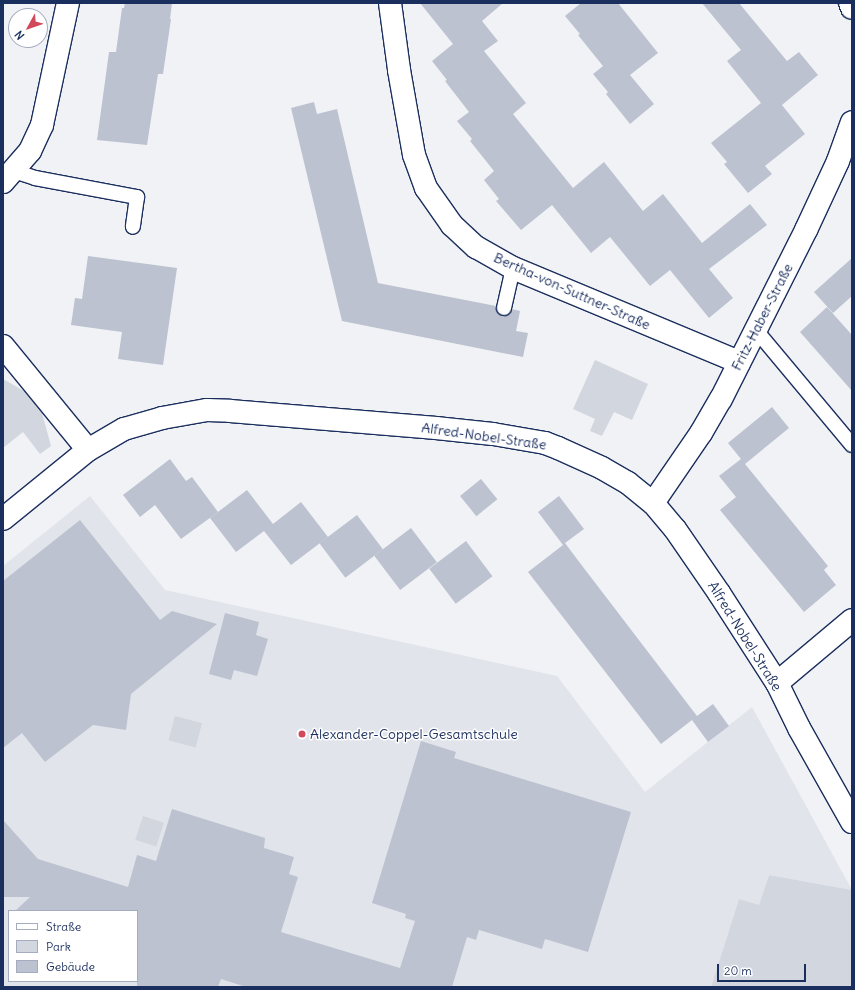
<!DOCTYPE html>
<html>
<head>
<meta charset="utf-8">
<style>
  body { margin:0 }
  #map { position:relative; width:855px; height:990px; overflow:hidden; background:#f1f2f5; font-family:Delius,sans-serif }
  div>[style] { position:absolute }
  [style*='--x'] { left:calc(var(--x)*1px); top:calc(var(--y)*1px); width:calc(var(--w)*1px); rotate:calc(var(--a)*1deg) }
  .built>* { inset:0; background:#e1e4ea }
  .green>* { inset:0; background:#d2d6df; transform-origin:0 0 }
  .building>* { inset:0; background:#bcc2d0; transform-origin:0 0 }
  .roads { filter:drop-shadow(1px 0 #1b2f5e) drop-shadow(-1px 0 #1b2f5e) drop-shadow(0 1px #1b2f5e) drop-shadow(0 -1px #1b2f5e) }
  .lane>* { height:14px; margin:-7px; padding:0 7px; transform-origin:7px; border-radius:7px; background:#fff }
  .street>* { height:22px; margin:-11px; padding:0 11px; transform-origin:11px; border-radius:11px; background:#fff }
  .dots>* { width:11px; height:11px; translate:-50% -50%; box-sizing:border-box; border:2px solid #fff; border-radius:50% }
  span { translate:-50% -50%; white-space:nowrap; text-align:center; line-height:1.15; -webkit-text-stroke:3px #fff; paint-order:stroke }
  .street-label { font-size:14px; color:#1b2f5e }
  .poi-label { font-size:14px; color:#1b2f5e }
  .left { translate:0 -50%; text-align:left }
  .frame { position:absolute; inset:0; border:4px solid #1b2f5e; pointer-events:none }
  .legend { position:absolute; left:8px; top:910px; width:130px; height:72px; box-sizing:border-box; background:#fff; border:1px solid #a4acbf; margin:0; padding:5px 7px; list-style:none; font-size:12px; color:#1b2f5e }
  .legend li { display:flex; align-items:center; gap:8px; height:20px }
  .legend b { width:20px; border:1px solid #a4acbf }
  .north { position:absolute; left:8px; top:8px; width:40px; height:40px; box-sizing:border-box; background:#fff; border:1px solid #a4acbf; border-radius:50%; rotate:230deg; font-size:11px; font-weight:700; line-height:16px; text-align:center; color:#1b2f5e }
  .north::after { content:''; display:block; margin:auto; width:14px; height:18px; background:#d1495b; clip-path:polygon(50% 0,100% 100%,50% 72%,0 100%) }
  .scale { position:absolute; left:717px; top:964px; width:89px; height:18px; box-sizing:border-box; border:2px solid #1b2f5e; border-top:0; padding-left:5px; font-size:12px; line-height:14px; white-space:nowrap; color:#1b2f5e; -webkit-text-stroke:3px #fff; paint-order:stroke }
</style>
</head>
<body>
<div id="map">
  <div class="built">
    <i style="clip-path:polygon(evenodd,90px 496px,165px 590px,557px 676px,645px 792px,752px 707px,852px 890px,769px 875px,759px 906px,739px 899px,711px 987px,3px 987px,3px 566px,90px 496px,9px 911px,137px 911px,137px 981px,9px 981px,9px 911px)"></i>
  </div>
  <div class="green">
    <i style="clip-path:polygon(595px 360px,648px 384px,632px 420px,614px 412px,602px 436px,590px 431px,595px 419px,573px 409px)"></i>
    <i style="clip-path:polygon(3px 379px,24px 391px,42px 413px,51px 446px,40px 454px,23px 432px,3px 448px)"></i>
    <i style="left:175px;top:716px;width:28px;height:25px;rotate:15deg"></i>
    <i style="left:143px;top:816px;width:22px;height:25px;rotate:18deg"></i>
    <i style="clip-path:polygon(769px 875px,852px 890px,852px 987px,711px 987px,739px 899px,759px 905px)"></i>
  </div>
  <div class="building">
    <i style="clip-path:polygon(125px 3px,172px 3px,170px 19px,171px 19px,163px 74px,158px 74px,147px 145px,97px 140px,109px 52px,116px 52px,122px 8px,124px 8px)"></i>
    <i style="clip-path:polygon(420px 3px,503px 3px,482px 21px,498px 41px,484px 51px,526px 103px,513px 114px,573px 188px,604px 162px,643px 211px,663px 194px,702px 243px,750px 204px,767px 225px,709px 269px,733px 298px,709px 318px,670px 270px,650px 286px,610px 237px,591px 253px,552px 205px,521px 230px,496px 201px,499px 199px,484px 180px,494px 171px,470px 141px,472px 139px,457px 121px,469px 112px,445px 81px,447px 80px,432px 61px,453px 44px)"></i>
    <i style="clip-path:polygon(581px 3px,618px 3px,658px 53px,630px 75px,654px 104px,630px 124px,606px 94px,608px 92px,593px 74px,603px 66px,578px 35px,580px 34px,565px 16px)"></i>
    <i style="clip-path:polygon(702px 3px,739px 3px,787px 61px,799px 52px,818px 75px,782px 105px,805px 134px,765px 166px,772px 174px,748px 193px,724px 164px,727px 162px,711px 143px,761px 103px,727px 61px,741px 50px)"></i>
    <i style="clip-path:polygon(314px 102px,317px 114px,337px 109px,378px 283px,496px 306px,498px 314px,503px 316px,510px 314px,512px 309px,520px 311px,516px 331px,528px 333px,523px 357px,342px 321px,291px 108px)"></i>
    <i style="clip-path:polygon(88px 256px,177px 268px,163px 365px,118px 359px,122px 332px,71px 325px,75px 298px,82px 299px)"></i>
    <i style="clip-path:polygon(852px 258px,852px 296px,833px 313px,814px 292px)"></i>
    <i style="clip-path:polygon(827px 307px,852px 335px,852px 391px,800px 332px)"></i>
    <i style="clip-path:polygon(772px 407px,789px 428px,745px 464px,828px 566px,824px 570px,836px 585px,804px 612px,720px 510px,736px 497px,719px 476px,741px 459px,728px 443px)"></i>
    <i style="clip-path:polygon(170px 459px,186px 481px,192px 477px,218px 512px,181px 539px,155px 505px,140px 517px,123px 495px)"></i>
    <i style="left:481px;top:479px;width:26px;height:27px;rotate:51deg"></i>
    <i style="clip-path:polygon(247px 490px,273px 524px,301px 502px,328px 537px,291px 565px,264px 531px,236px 552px,210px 518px)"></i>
    <i style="clip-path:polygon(559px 496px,584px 529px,565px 543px,580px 563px,697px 716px,713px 704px,729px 726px,708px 742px,692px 720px,661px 744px,528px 572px,563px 545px,538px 512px)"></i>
    <i style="left:357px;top:515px;width:43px;height:47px;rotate:53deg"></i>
    <i style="clip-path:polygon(80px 520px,160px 620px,172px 611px,217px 624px,131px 694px,126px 730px,93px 725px,45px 762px,22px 733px,3px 748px,3px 581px)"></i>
    <i style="left:411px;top:528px;width:43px;height:46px;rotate:53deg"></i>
    <i style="left:466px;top:541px;width:44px;height:46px;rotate:53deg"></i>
    <i style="clip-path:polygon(225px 613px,259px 622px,256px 635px,268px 639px,257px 676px,234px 670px,231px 680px,209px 674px)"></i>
    <i style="clip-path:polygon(421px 741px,456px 752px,454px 758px,631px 812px,588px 952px,545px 939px,542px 949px,479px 930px,476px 940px,467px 937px,452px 987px,246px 987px,221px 979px,218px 987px,137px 987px,137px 911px,15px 911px,30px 897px,3px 897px,3px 820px,38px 859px,128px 887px,137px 855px,156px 861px,172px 809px,265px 838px,264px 848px,294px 857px,289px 874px,298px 877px,281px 932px,400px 968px,415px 921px,405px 918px,406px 914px,372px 903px)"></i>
  </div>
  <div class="roads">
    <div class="lane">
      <i style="--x:14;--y:171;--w:22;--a:18"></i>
      <i style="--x:35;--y:178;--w:104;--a:10.6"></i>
      <i style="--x:137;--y:197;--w:30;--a:98"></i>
      <i style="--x:504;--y:308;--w:41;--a:-77.3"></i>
      <i style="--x:755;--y:329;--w:151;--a:50.1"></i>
    </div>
    <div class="street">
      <i style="--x:390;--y:3;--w:68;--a:82.3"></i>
      <i style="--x:399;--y:70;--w:86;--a:80"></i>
      <i style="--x:414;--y:155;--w:35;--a:70"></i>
      <i style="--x:426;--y:188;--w:45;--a:54.9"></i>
      <i style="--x:452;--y:225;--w:33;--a:43"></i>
      <i style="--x:476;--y:247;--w:43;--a:29.6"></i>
      <i style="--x:513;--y:268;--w:245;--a:22.6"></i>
      <i style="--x:850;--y:3;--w:5;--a:68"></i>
      <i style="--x:3;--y:182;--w:41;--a:-48.9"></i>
      <i style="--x:30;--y:151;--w:29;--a:-65"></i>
      <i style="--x:42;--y:125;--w:125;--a:-78"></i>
      <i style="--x:3;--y:346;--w:134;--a:50.7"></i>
      <i style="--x:653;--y:503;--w:85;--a:-55.6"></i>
      <i style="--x:701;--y:433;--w:39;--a:-60"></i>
      <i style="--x:721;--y:399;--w:189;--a:-63.3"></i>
      <i style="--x:806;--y:230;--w:76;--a:-65.1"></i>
      <i style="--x:838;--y:161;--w:41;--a:-70.3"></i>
      <i style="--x:3;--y:519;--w:109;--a:-39.1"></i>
      <i style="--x:88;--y:450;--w:42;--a:-30.3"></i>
      <i style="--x:124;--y:429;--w:40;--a:-16"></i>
      <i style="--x:162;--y:418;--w:46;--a:-10.1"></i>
      <i style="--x:207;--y:410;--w:23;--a:2"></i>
      <i style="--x:230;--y:411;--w:207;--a:4.7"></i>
      <i style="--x:436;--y:428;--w:57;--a:6"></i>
      <i style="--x:493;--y:434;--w:53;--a:9.8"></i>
      <i style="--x:545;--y:443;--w:14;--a:21"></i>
      <i style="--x:558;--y:448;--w:48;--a:24.4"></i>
      <i style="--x:602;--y:468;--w:30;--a:30"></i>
      <i style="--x:628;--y:483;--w:32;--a:39"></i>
      <i style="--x:653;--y:503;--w:34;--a:50"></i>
      <i style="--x:675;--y:529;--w:78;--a:55.5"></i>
      <i style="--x:719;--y:593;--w:107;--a:57.2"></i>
      <i style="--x:777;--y:683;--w:50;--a:63.9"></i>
      <i style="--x:799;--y:728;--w:108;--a:60.6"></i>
      <i style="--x:777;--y:683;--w:98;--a:-40"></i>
    </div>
  </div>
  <div class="dots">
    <i style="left:302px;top:734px;background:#d1495b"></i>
  </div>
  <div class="street-label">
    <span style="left:572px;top:291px;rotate:24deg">Bertha-von-Suttner-Straße</span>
    <span style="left:762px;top:317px;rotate:-63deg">Fritz-Haber-Straße</span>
    <span style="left:484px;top:436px;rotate:8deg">Alfred-Nobel-Straße</span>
    <span style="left:745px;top:636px;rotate:58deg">Alfred-Nobel-Straße</span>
  </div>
  <div class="poi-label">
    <span class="left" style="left:310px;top:734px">Alexander-Coppel-Gesamtschule</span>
  </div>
  <div class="frame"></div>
  <ul class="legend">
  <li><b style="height:5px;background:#fff"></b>Straße</li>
  <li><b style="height:11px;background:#d2d6df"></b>Park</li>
  <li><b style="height:11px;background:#bcc2d0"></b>Gebäude</li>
  </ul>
  <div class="north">N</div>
  <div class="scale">20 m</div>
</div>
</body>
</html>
